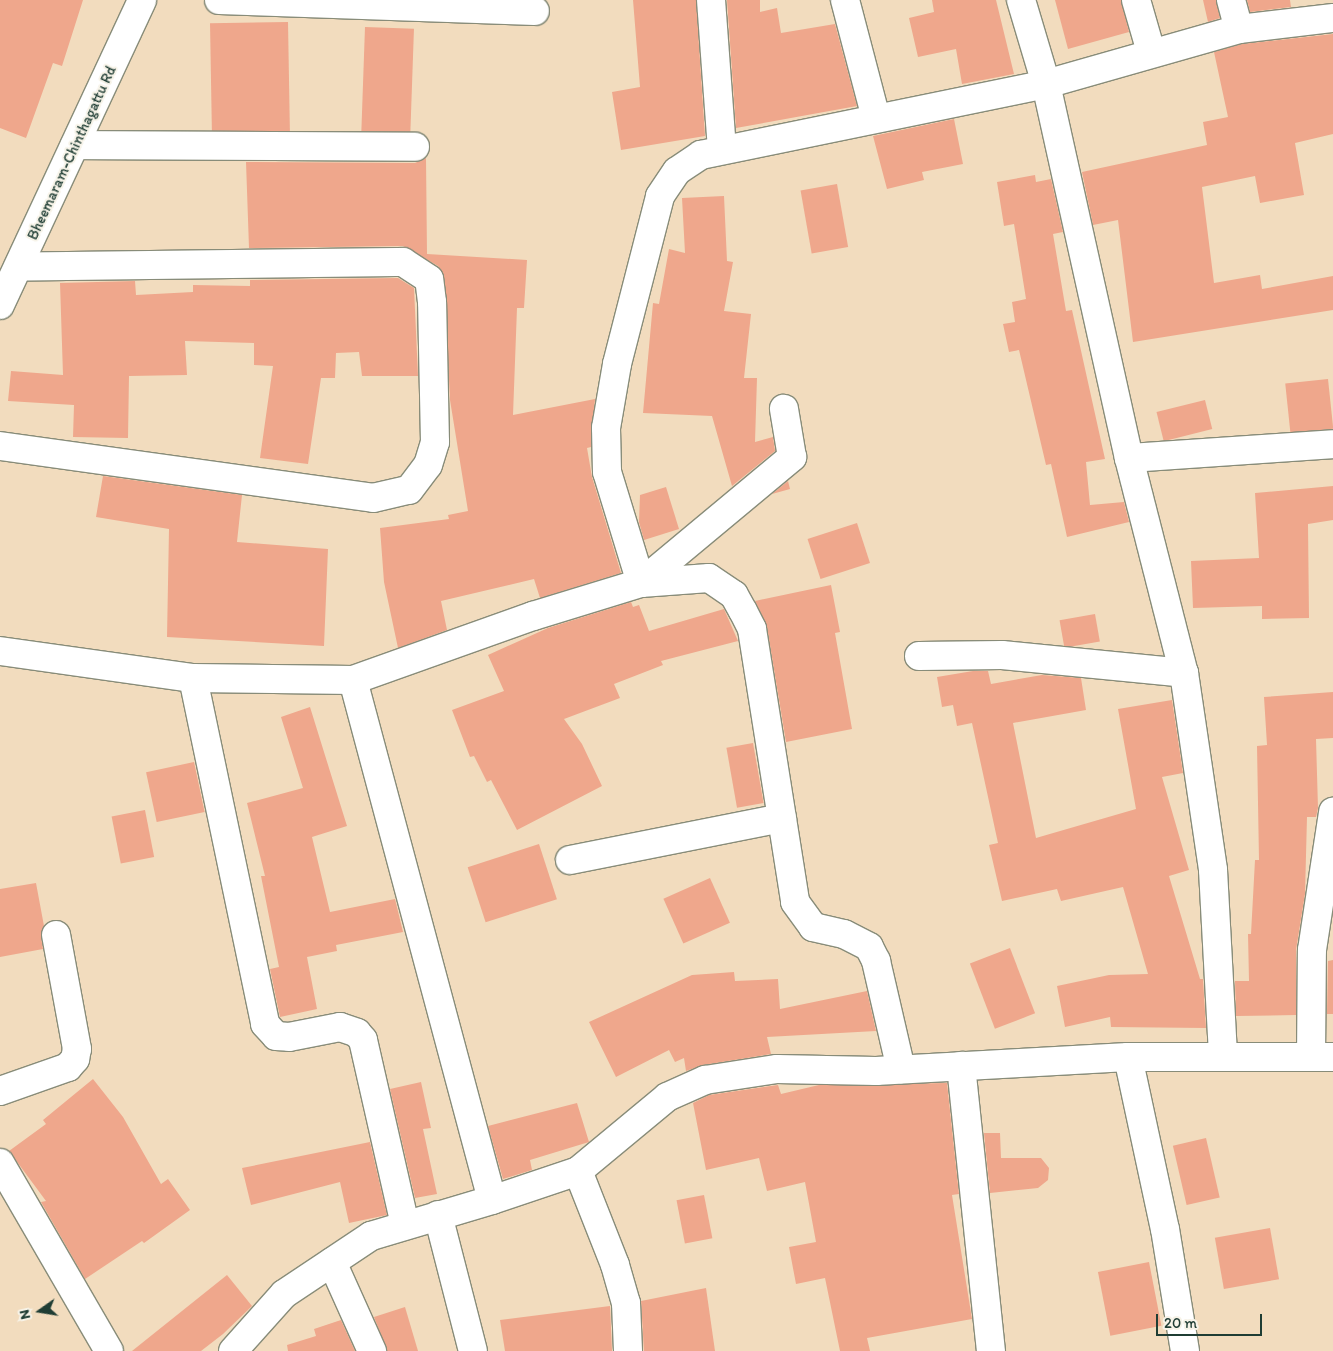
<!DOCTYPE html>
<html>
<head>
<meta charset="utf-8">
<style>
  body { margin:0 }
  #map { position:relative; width:1333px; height:1351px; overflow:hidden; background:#f2dcbe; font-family:Itim,sans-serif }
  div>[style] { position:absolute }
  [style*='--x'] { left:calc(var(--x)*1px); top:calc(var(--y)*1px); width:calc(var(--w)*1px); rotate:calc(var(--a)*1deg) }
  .building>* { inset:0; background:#efa78c; transform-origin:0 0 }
  .roads { filter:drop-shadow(1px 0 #888c79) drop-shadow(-1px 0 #888c79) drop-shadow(0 1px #888c79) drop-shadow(0 -1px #888c79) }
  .minor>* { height:28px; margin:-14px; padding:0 14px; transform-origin:14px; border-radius:14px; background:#fff }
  span { translate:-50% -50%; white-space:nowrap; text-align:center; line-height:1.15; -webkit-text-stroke:4px #f7f3e8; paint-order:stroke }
  .street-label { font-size:15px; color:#1f3d34 }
  .north { position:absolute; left:15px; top:1286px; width:50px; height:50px; -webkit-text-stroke:4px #f7f3e8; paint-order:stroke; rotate:257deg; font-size:14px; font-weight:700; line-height:20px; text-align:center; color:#1f3d34 }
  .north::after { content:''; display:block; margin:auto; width:18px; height:22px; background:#1f3d34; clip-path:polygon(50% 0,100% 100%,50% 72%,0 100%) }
  .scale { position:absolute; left:1156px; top:1314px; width:106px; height:22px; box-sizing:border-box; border:2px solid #1f3d34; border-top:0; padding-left:6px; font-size:15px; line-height:18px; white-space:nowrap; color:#1f3d34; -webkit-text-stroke:4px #f7f3e8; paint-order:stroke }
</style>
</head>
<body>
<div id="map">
  <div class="building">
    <i style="clip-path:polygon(0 0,83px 0,62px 66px,53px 63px,26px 138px,0 128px)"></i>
    <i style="clip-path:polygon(633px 0,696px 0,705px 136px,621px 150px,612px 92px,640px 87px)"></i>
    <i style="clip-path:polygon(727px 0,760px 0,760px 12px,777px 8px,781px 33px,835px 24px,857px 106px,736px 128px)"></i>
    <i style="clip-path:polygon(932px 0,996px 0,1014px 74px,962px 84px,956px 49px,918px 57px,909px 18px,934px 12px)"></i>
    <i style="clip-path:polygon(1055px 0,1121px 0,1129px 32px,1068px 49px)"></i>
    <i style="clip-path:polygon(1203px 0,1216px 0,1220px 18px,1208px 22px)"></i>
    <i style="clip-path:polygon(1247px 0,1290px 0,1291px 7px,1250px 12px)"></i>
    <i style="left:288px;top:22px;width:109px;height:78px;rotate:89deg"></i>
    <i style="left:365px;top:27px;width:49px;height:104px;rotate:2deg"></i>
    <i style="clip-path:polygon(1333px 34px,1333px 134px,1295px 143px,1304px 195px,1260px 203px,1255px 176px,1202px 187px,1214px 283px,1260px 275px,1262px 289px,1333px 276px,1333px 310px,1133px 342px,1118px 220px,1093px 225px,1082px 172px,1207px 145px,1203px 122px,1228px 117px,1214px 52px,1242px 44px)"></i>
    <i style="clip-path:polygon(954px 119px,963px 164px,922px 172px,924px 180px,887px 189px,873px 136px)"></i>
    <i style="clip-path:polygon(426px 158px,427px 254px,527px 260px,524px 308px,517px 308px,513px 415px,595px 399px,591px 447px,587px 448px,592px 477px,621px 573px,540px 598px,534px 579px,441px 601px,447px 630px,398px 648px,384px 582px,380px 528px,449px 519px,448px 515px,468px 511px,450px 400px,444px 277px,438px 266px,403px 246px,249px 248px,246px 162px,415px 163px)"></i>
    <i style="clip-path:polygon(1035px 175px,1036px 182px,1051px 179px,1063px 232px,1053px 234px,1066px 311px,1072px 310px,1105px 459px,1086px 462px,1090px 505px,1124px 502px,1129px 522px,1067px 537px,1051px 464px,1046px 465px,1019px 350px,1009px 352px,1003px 324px,1015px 322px,1012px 302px,1026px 299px,1014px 224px,1004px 226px,997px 182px)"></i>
    <i style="left:837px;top:184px;width:64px;height:37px;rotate:80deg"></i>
    <i style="clip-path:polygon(724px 196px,727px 261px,733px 262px,724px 311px,751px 314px,744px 378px,757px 378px,755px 442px,773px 437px,775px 451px,732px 486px,712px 416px,643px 413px,653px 303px,659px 304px,669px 249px,685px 253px,682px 198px)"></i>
    <i style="clip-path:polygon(398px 278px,414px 288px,418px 376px,362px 376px,359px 352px,336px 353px,335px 378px,321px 378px,308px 464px,260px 458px,273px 366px,254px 365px,254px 343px,185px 341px,187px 375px,129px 376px,128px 438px,73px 437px,74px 405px,8px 401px,11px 371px,63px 375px,60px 283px,135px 281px,136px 295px,193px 292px,193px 285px,250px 286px,250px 280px)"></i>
    <i style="left:1328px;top:379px;width:50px;height:43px;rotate:84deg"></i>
    <i style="left:1205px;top:400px;width:30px;height:50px;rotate:76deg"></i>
    <i style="clip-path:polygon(103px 476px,242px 495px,237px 542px,328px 549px,324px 646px,167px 637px,169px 529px,96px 517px)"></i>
    <i style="clip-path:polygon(788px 481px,790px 489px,772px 494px)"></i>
    <i style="clip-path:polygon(1333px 486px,1333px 520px,1308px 524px,1309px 618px,1262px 619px,1262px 606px,1193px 608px,1191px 561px,1259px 558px,1255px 493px)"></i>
    <i style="clip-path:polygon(666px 487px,679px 529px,644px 540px,639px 522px,640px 495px)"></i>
    <i style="left:857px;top:523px;width:42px;height:52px;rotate:72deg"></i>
    <i style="clip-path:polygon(831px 585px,840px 632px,835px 633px,852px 729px,786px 742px,767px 627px,755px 601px)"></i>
    <i style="clip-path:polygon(631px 602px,633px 607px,639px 605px,649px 631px,724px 609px,738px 641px,661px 661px,663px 665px,614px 684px,620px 698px,564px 719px,582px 744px,602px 786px,517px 830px,491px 780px,487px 782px,474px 756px,470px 757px,452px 710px,504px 691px,488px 655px,548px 628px)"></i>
    <i style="left:1095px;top:614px;width:28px;height:36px;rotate:80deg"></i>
    <i style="clip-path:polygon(973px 671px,988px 671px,991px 684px,1042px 675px,1081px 678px,1086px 710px,1013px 723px,1036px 838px,1136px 809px,1118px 709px,1172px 700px,1183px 773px,1162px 777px,1189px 870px,1169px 876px,1200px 979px,1203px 979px,1206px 1028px,1111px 1027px,1110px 1017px,1065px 1027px,1057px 986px,1109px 975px,1148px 974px,1123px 887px,1061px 901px,1057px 889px,1002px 901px,989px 845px,998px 843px,972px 723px,957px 726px,953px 705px,942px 707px,937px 677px)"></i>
    <i style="clip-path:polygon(1333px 692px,1333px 738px,1316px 739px,1318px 808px,1316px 817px,1307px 817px,1305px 894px,1296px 950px,1296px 1015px,1236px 1016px,1235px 981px,1249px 981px,1248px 934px,1251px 934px,1255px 860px,1259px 860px,1257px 746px,1267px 745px,1264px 697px)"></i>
    <i style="clip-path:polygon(310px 707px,347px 826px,312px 837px,330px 912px,395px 899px,403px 932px,336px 945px,337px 951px,307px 957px,317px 1009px,280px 1017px,270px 969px,279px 967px,261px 876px,265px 876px,247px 803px,303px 788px,281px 717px)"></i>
    <i style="left:753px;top:743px;width:61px;height:27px;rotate:80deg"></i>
    <i style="left:194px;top:762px;width:51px;height:49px;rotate:78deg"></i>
    <i style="left:145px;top:810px;width:48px;height:34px;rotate:79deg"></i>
    <i style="left:539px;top:844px;width:58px;height:75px;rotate:72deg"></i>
    <i style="left:710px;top:878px;width:49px;height:51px;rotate:66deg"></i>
    <i style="clip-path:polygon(36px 883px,44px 926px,41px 937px,43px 949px,0 957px,0 889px)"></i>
    <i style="left:1010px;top:948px;width:70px;height:43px;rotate:69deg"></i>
    <i style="clip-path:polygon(1333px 960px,1333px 1014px,1327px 1014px,1328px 961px)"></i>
    <i style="clip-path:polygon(734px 972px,735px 981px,778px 979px,780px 1009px,867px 991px,876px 1031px,767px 1037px,771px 1054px,703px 1065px,686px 1071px,684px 1058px,675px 1062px,669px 1050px,616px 1077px,589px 1022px,692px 975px)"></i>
    <i style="clip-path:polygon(93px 1079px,123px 1117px,161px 1184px,168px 1179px,190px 1210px,144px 1243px,142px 1241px,85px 1279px,41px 1202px,46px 1201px,9px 1151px,46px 1124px,43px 1120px)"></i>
    <i style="clip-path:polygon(421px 1082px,431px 1128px,423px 1129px,437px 1194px,415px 1198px,390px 1089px)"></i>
    <i style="clip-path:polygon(947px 1083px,959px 1194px,952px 1195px,972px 1319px,867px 1338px,870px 1351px,840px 1351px,825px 1278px,796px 1284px,789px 1247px,816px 1242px,805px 1182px,767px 1191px,759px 1158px,706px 1170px,693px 1103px,709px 1095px,778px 1085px,781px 1094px,819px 1085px)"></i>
    <i style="clip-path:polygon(577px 1103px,589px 1142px,530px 1160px,532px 1170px,503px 1179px,488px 1126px)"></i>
    <i style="clip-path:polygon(984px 1133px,1000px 1133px,1001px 1158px,1041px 1158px,1049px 1168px,1048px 1180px,1038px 1188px,990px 1193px)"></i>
    <i style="left:1206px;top:1138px;width:61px;height:34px;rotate:77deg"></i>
    <i style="clip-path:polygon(370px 1142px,387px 1215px,349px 1223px,340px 1182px,251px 1205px,242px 1168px)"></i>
    <i style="left:704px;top:1195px;width:44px;height:28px;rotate:79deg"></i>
    <i style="left:1270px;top:1228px;width:52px;height:56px;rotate:80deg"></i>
    <i style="left:1149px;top:1262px;width:65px;height:52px;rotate:79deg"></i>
    <i style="clip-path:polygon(227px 1275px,252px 1306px,223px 1334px,201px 1351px,132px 1351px)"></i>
    <i style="clip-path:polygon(706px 1288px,715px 1351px,644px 1351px,641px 1301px)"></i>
    <i style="clip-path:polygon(610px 1306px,612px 1351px,505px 1351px,500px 1320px)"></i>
    <i style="clip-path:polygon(405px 1307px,418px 1351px,387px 1351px,374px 1317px)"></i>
    <i style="clip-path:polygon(341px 1320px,355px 1351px,288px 1351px,287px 1345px,316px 1336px,314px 1329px)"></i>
  </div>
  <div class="roads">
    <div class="minor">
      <i style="--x:219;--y:0;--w:316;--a:2"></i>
      <i style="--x:711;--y:0;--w:150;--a:85.8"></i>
      <i style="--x:845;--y:0;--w:122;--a:75.3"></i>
      <i style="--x:1021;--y:0;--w:88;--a:73.4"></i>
      <i style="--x:1046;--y:84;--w:383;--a:77.5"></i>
      <i style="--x:1129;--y:458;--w:222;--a:75.7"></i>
      <i style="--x:1184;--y:673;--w:199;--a:81.6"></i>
      <i style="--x:1213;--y:870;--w:187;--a:86.9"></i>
      <i style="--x:1136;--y:0;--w:54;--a:73.9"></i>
      <i style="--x:1231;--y:0;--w:30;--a:75"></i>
      <i style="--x:75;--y:145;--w:340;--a:0.3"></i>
      <i style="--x:0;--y:305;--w:336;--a:-65"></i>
      <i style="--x:0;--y:446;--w:377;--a:7.9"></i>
      <i style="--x:373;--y:498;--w:37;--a:-13"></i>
      <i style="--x:409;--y:490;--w:31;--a:-53"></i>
      <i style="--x:428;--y:465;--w:24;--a:-73"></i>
      <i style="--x:435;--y:442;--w:140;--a:-91.2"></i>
      <i style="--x:432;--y:302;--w:23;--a:-97"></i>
      <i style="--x:429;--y:279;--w:31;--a:-147"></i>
      <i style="--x:403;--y:262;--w:383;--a:179.3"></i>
      <i style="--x:1129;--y:458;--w:204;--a:-3.9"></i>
      <i style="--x:641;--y:583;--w:68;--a:-4.2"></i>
      <i style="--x:709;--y:578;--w:30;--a:34"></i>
      <i style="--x:734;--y:595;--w:18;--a:61"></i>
      <i style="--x:743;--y:611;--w:20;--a:63"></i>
      <i style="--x:752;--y:629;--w:276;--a:81"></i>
      <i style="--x:795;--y:902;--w:31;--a:54"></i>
      <i style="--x:813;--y:927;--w:32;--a:13"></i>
      <i style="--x:844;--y:934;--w:28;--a:27"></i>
      <i style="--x:869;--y:947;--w:16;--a:63"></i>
      <i style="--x:876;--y:961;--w:111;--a:77"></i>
      <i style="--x:641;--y:583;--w:197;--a:-39.8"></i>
      <i style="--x:792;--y:457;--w:49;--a:-99.5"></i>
      <i style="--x:0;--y:651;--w:195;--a:8"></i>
      <i style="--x:193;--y:678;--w:160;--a:0.7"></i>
      <i style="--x:353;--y:680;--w:191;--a:-19.6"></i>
      <i style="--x:533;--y:616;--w:113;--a:-17"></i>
      <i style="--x:641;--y:583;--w:116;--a:-107"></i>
      <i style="--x:607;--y:472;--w:44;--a:-91.3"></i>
      <i style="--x:606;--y:428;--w:65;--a:-80.2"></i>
      <i style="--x:617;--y:364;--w:173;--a:-75.6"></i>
      <i style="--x:660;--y:196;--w:30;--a:-56"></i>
      <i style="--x:677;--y:171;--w:29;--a:-34"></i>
      <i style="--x:701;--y:155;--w:352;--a:-11.6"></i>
      <i style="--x:1046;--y:84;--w:201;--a:-15.9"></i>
      <i style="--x:1239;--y:29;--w:95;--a:-6.7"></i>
      <i style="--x:919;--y:656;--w:83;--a:-0.7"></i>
      <i style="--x:1002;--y:655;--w:183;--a:5.6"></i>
      <i style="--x:193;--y:678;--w:353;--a:78.2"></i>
      <i style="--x:265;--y:1024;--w:16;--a:47"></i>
      <i style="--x:276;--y:1036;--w:13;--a:4"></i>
      <i style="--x:289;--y:1037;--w:52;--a:-11.1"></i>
      <i style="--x:340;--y:1027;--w:18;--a:19"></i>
      <i style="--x:357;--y:1033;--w:9;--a:49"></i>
      <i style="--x:363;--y:1040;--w:190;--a:77.2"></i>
      <i style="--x:353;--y:680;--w:538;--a:75.03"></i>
      <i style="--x:570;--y:860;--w:216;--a:-11.2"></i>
      <i style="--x:1128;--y:1057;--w:176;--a:77.9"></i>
      <i style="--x:1165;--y:1229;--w:124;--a:80.7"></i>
      <i style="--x:1311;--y:1057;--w:107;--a:-89.5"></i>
      <i style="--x:1312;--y:950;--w:140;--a:-81.3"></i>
      <i style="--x:961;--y:1066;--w:287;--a:84"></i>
      <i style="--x:0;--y:1091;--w:72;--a:-19.4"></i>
      <i style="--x:68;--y:1067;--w:11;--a:-49"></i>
      <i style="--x:75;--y:1059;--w:10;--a:-79"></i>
      <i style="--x:77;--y:1049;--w:116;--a:-100.4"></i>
      <i style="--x:0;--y:1163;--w:217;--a:59.9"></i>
      <i style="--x:578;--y:1171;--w:101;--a:68.5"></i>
      <i style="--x:615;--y:1265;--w:40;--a:74"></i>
      <i style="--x:626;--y:1303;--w:48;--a:87.6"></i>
      <i style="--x:438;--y:1215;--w:140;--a:75.6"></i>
      <i style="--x:332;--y:1262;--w:98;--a:65.8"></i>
      <i style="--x:233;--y:1351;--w:76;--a:-48.2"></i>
      <i style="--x:284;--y:1294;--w:105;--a:-33.7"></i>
      <i style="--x:371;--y:1236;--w:126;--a:-16.6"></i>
      <i style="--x:492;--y:1200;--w:91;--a:-18.6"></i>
      <i style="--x:578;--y:1171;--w:116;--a:-39.7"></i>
      <i style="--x:667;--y:1097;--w:42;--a:-24.1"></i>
      <i style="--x:705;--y:1080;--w:73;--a:-8.7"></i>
      <i style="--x:777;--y:1069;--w:99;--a:1.2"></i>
      <i style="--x:876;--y:1071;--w:252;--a:-3.2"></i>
      <i style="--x:1128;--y:1057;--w:205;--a:0"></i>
    </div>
  </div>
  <div class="street-label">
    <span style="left:72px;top:153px;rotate:-65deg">Bheemaram-Chinthagattu Rd</span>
  </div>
  <div class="north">N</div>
  <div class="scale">20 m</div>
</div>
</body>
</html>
